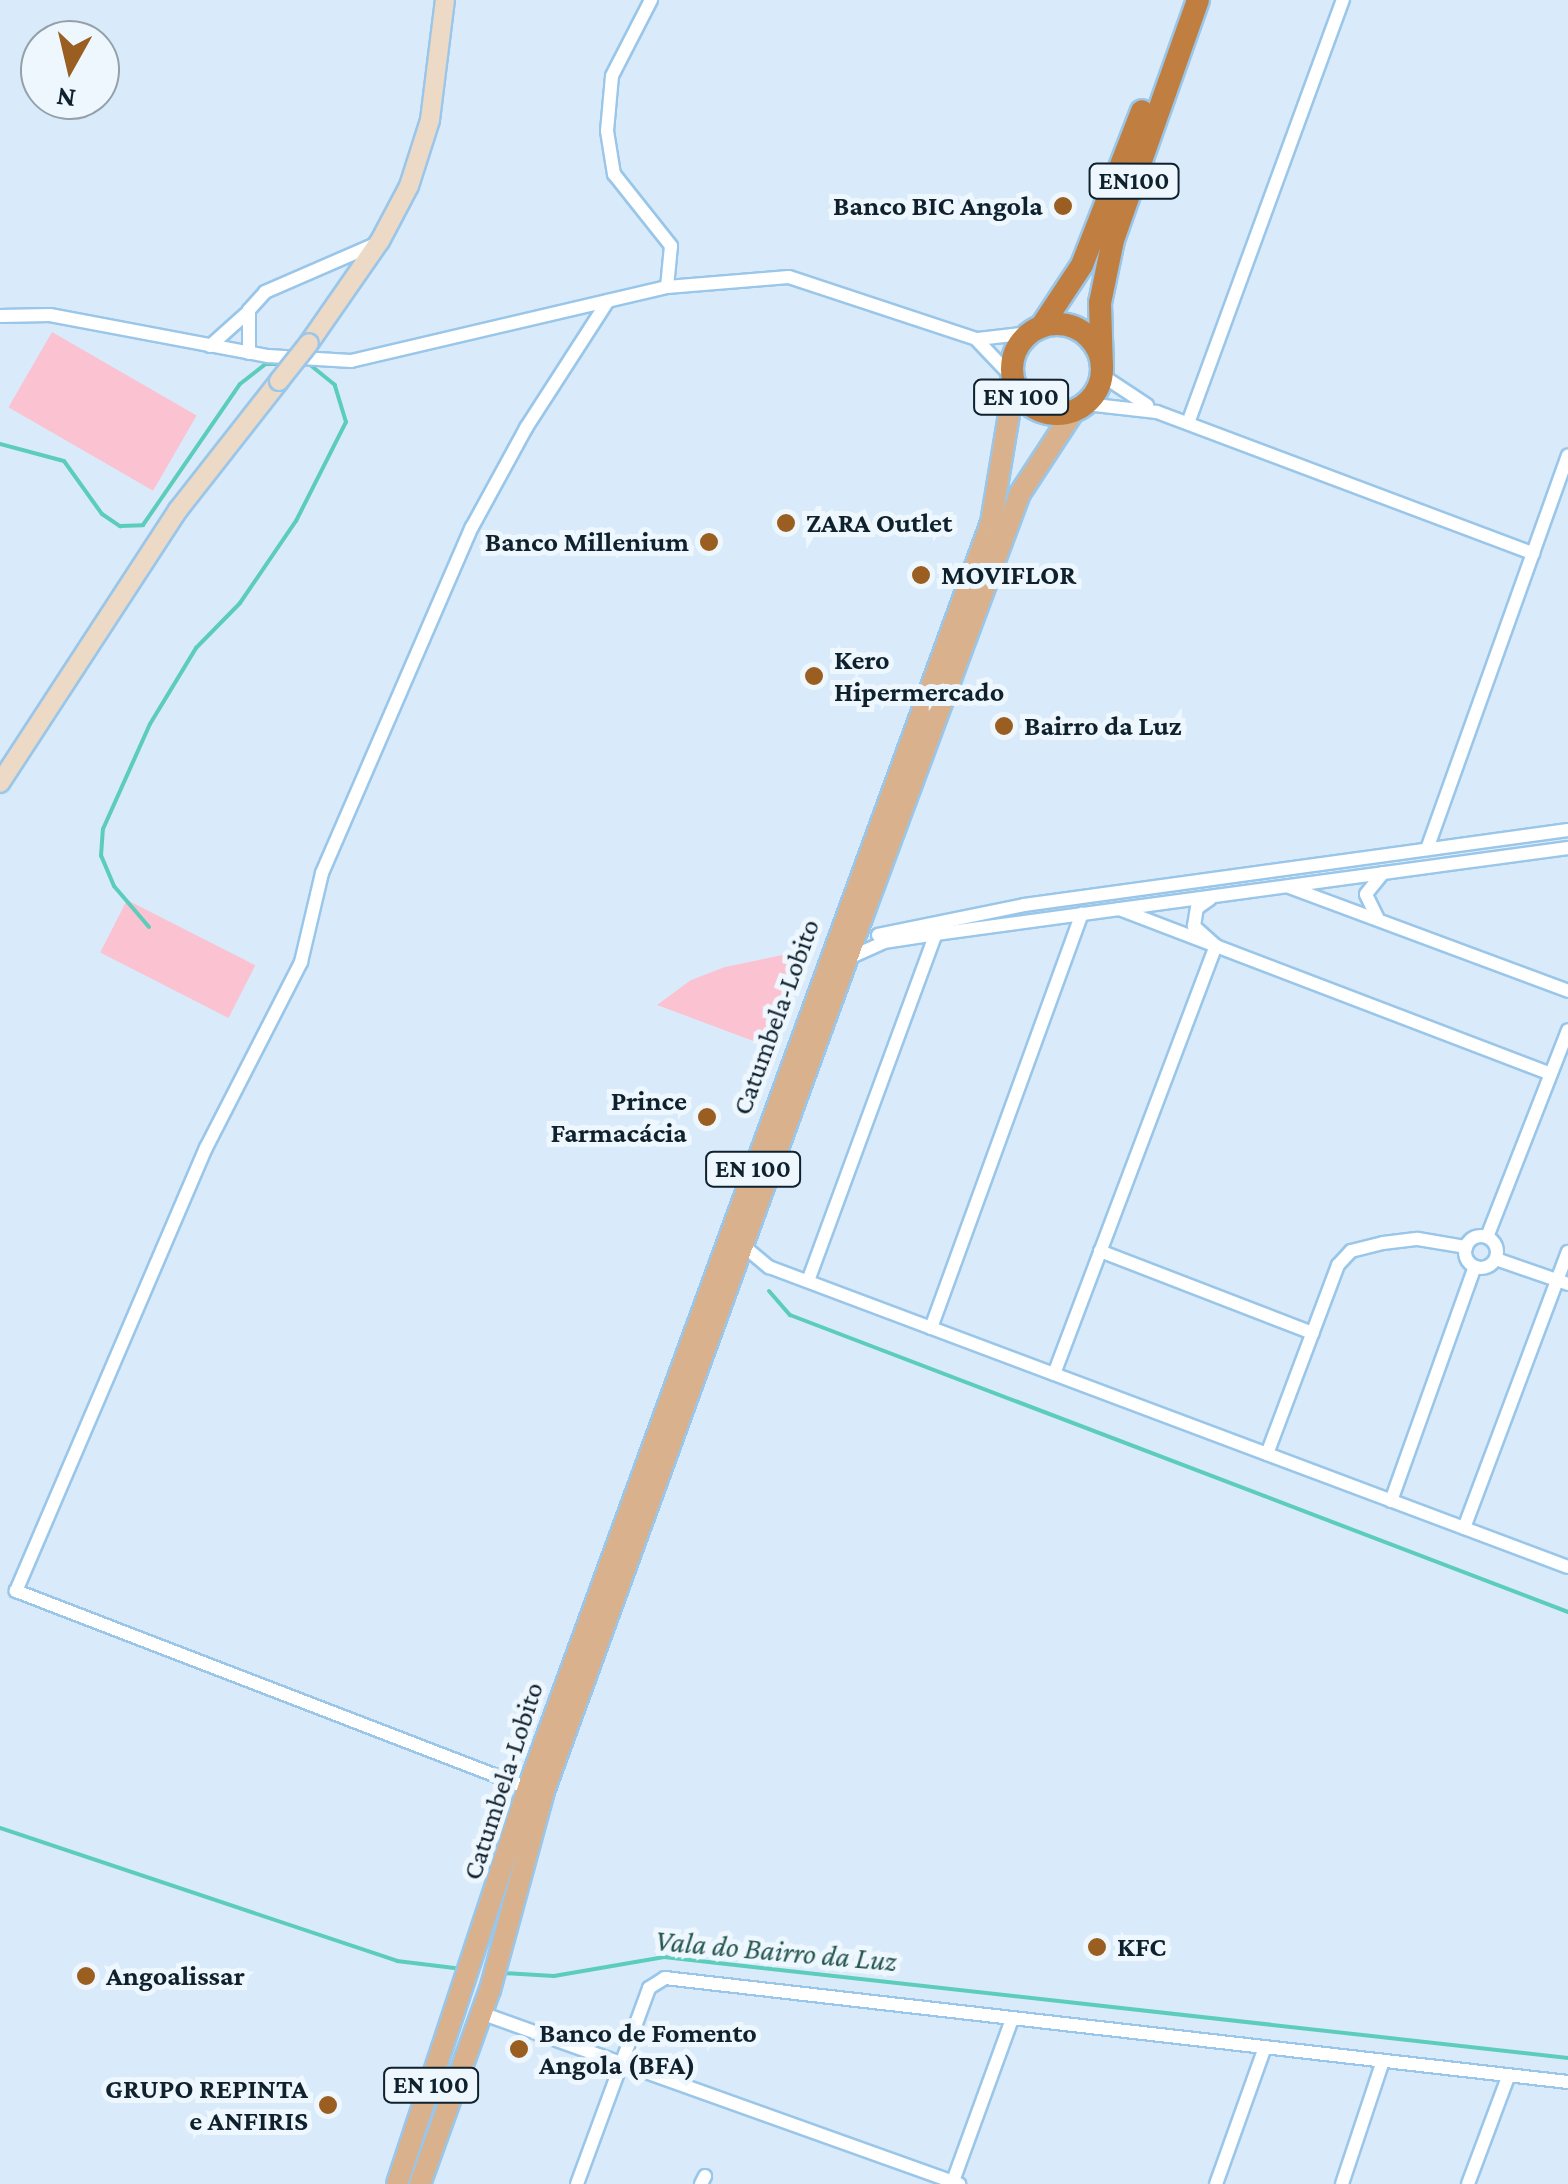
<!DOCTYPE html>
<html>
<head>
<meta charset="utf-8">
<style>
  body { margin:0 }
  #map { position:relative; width:1568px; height:2184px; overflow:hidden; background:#d9ebfa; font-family:"Crimson Pro",serif }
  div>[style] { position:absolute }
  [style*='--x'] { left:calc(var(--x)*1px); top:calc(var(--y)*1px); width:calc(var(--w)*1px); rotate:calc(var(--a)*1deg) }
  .green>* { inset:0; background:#fbc2d1; transform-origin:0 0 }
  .stream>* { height:4px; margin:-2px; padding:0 2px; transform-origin:2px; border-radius:2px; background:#5ccdbb }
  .roads { filter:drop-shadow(2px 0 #99c6e9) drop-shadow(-2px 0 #99c6e9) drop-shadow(0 2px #99c6e9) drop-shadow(0 -2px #99c6e9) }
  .street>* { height:12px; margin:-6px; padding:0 6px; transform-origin:6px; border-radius:6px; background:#fff }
  .street>.ring { margin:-6px; padding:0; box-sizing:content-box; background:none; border:12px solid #fff; border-radius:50% }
  .secondary>* { height:18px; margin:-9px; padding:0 9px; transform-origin:9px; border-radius:9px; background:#ecd9c6 }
  .primary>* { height:20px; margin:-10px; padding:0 10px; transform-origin:10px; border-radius:10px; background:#d9b28d }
  .highway>* { height:22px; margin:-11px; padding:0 11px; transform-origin:11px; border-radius:11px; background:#c07f41 }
  .highway>.ring { margin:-11px; padding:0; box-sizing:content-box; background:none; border:22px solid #c07f41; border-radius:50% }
  .bridges { filter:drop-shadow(2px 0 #99c6e9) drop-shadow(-2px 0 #99c6e9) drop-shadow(0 2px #99c6e9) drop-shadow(0 -2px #99c6e9) }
  .secondary-bridge>* { height:18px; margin:-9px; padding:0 9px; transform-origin:9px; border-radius:9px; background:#ecd9c6 }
  .dots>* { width:28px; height:28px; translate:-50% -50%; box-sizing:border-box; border:5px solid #eef7fe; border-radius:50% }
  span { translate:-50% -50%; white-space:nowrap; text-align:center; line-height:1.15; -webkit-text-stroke:10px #eef7fe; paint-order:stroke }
  .shield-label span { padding:2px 8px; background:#eef7fe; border:2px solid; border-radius:8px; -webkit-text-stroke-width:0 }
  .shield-label { font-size:25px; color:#0f212d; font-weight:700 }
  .poi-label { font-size:28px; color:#0f212d; font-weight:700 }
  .right { translate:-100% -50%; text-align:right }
  .left { translate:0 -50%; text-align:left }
  .street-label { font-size:28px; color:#0f212d }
  .water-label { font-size:30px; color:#25564e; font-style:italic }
  .north { position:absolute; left:20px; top:20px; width:100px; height:100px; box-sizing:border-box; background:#eef7fe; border:2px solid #95a1aa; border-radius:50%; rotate:188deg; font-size:28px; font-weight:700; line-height:40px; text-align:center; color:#0f212d }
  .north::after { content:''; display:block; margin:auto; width:35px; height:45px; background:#9a5e21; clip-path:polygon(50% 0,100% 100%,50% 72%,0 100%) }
</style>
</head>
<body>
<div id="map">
  <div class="green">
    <i style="left:52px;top:332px;width:167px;height:87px;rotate:30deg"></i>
    <i style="left:127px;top:900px;width:144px;height:59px;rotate:27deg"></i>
    <i style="clip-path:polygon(797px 952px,767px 1046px,657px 1005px,691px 980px,725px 967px)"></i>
  </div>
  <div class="stream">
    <i style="--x:0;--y:444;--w:66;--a:14.9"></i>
    <i style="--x:64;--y:461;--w:65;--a:54.4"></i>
    <i style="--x:102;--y:514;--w:22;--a:34"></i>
    <i style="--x:120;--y:526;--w:23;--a:-2"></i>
    <i style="--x:143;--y:525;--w:171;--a:-55.5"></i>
    <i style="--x:240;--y:384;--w:33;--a:-38"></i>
    <i style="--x:266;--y:364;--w:19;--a:0"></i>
    <i style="--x:149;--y:927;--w:54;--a:-130.5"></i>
    <i style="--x:114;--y:886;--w:33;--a:-113"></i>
    <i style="--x:101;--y:856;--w:27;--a:-86"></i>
    <i style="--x:103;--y:829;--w:115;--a:-65.9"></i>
    <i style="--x:150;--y:724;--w:89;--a:-58.8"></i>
    <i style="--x:196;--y:648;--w:63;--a:-45.6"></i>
    <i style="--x:240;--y:603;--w:99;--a:-55.7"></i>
    <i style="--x:296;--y:521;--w:111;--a:-63.2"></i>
    <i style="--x:346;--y:422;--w:39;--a:-107"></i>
    <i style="--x:335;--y:385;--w:33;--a:-141"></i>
    <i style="--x:769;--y:1291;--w:32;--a:49"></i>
    <i style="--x:790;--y:1315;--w:833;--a:20.89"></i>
    <i style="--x:0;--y:1828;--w:419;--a:18.5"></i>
    <i style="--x:397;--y:1961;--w:66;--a:6.9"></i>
    <i style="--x:502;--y:1973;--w:52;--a:3.3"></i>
    <i style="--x:554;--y:1976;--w:112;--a:-9.8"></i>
    <i style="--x:664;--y:1957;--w:910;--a:6.37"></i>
  </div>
  <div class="roads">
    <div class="street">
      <i style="--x:651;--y:0;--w:85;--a:117.2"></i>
      <i style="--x:612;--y:76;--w:55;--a:95.2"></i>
      <i style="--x:607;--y:131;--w:44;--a:80.8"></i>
      <i style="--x:614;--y:174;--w:92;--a:51.6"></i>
      <i style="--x:671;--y:246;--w:41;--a:95.6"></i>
      <i style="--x:0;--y:316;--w:50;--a:-1.1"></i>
      <i style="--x:50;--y:315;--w:222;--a:10.7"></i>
      <i style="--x:268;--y:356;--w:83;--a:3.4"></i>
      <i style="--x:351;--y:361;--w:325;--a:-13.2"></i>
      <i style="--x:667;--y:287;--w:122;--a:-4.7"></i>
      <i style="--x:789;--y:277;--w:197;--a:18.3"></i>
      <i style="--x:976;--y:339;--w:54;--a:46.5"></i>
      <i style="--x:978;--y:339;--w:52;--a:-6.6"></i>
      <i style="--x:210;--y:346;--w:51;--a:-41.8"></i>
      <i style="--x:249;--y:353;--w:43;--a:-90"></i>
      <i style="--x:249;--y:310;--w:24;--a:-48"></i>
      <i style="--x:265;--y:292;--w:125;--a:-23.5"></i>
      <i style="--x:1103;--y:376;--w:53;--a:33.4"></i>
      <i style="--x:1086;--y:404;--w:71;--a:6.4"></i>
      <i style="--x:1157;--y:412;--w:402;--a:20.6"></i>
      <i style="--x:1188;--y:423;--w:451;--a:-69.9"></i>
      <i style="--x:1427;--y:849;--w:418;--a:-70.3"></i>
      <i style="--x:1289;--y:887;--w:298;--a:20.4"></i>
      <i style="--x:1119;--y:909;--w:462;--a:20.9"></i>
      <i style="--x:1377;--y:917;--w:25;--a:-116"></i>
      <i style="--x:1366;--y:894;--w:27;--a:-51"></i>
      <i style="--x:878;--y:935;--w:149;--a:-11.6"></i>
      <i style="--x:1024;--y:905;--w:549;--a:-7.85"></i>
      <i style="--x:851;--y:957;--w:36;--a:-24"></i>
      <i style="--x:884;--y:942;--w:53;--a:-8.7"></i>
      <i style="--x:936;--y:934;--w:638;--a:-7.75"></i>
      <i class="ring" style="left:1465px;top:1236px;width:20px;height:20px"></i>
      <i style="--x:1487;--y:1237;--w:222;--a:-68.6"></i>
      <i style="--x:746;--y:1248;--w:30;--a:40"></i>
      <i style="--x:769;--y:1267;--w:853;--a:20.58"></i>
      <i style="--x:1100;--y:1251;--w:228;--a:21.1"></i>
      <i style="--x:1496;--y:1259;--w:76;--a:19.1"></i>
      <i style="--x:808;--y:1281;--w:370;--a:-69.8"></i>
      <i style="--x:931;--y:1328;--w:441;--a:-70"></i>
      <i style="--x:1054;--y:1374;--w:458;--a:-69.3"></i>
      <i style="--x:1216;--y:946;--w:30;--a:-138"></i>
      <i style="--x:1194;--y:926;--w:18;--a:-81"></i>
      <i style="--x:1197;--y:908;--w:16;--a:-35"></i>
      <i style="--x:1267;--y:1454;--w:202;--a:-69.4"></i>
      <i style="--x:1338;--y:1265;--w:19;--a:-47"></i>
      <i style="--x:1351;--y:1251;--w:33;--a:-14"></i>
      <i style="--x:1383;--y:1243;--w:35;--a:-7"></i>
      <i style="--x:1418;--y:1239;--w:49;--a:9.5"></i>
      <i style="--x:1391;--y:1501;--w:249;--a:-70.3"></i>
      <i style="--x:1464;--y:1528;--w:295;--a:-69.4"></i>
      <i style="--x:528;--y:1788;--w:549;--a:-158.95"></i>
      <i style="--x:16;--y:1591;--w:482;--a:-66.8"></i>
      <i style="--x:206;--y:1148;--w:209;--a:-62.9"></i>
      <i style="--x:301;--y:962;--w:91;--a:-76.7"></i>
      <i style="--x:322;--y:873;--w:377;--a:-66.6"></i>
      <i style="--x:472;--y:527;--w:113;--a:-61.4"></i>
      <i style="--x:526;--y:428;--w:151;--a:-57.2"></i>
      <i style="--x:481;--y:2013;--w:508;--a:19.68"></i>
      <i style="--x:577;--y:2184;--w:209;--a:-69.8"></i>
      <i style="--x:649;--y:1988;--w:19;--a:-32"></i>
      <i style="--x:665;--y:1978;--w:909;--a:6.57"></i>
      <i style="--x:701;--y:2184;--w:9;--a:-63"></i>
      <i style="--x:952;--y:2184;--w:172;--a:-70"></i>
      <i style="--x:1216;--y:2184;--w:145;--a:-70.3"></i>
      <i style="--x:1342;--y:2184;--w:126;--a:-71.6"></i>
      <i style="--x:1468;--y:2184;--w:114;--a:-69.5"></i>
    </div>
    <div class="secondary">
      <i style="--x:309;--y:343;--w:124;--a:-55.2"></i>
      <i style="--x:380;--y:241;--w:62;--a:-62.2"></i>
      <i style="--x:409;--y:186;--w:69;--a:-72.3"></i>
      <i style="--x:430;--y:120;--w:121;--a:-82.9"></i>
      <i style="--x:0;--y:783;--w:326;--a:-56.9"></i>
      <i style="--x:178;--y:510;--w:164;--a:-51.9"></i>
    </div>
    <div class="primary">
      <i style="--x:397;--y:2184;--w:417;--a:-71.7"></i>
      <i style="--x:528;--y:1788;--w:1347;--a:-69.9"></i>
      <i style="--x:991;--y:523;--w:141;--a:-80.6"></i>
      <i style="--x:420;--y:2184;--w:206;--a:-70.2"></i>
      <i style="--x:490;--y:1990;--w:206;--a:-74.8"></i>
      <i style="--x:544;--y:1791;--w:929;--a:-69.99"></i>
      <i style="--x:862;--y:918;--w:451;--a:-69.6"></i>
      <i style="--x:1019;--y:495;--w:100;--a:-56.8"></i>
    </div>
    <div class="highway">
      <i class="ring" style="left:1012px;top:324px;width:68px;height:68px"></i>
      <i style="--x:1041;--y:327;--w:74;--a:-56.5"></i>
      <i style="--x:1082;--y:265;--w:165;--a:-68.7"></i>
      <i style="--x:1102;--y:368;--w:65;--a:-91.8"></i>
      <i style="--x:1100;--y:303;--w:64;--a:-78.3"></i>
      <i style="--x:1113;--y:240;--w:255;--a:-70.5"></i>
    </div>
  </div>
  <div class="bridges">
    <div class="secondary-bridge">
      <i style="--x:279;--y:381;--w:48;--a:-51.7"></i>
    </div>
  </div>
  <div class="dots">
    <i style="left:1063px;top:206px;background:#9a5e21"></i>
    <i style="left:786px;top:523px;background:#9a5e21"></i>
    <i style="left:709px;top:542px;background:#9a5e21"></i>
    <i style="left:921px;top:575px;background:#9a5e21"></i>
    <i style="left:814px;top:676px;background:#9a5e21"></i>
    <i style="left:1004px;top:726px;background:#9a5e21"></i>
    <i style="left:707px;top:1117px;background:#9a5e21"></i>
    <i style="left:1097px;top:1947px;background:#9a5e21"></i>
    <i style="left:86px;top:1976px;background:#9a5e21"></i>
    <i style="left:519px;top:2049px;background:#9a5e21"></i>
    <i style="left:328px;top:2105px;background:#9a5e21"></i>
  </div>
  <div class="shield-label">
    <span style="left:1134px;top:181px">EN100</span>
    <span style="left:1021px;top:397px">EN 100</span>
    <span style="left:753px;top:1169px">EN 100</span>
    <span style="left:431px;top:2085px">EN 100</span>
  </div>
  <div class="poi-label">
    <span class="right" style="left:1043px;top:206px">Banco BIC Angola</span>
    <span class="left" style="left:806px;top:523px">ZARA Outlet</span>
    <span class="right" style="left:689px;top:542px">Banco Millenium</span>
    <span class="left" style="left:941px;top:575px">MOVIFLOR</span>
    <span class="left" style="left:834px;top:676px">Kero<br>Hipermercado</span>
    <span class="left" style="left:1024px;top:726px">Bairro da Luz</span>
    <span class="right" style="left:687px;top:1117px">Prince<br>Farmacácia</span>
    <span class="left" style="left:1117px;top:1947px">KFC</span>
    <span class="left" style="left:106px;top:1976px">Angoalissar</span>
    <span class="left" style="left:539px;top:2049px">Banco de Fomento<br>Angola (BFA)</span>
    <span class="right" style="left:308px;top:2105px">GRUPO REPINTA<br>e ANFIRIS</span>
  </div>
  <div class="street-label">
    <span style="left:776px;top:1017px;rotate:-70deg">Catumbela-Lobito</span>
    <span style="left:503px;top:1781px;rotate:-72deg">Catumbela-Lobito</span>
  </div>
  <div class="water-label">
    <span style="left:776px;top:1951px;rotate:5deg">Vala do Bairro da Luz</span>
  </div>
  <div class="north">N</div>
</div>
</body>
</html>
